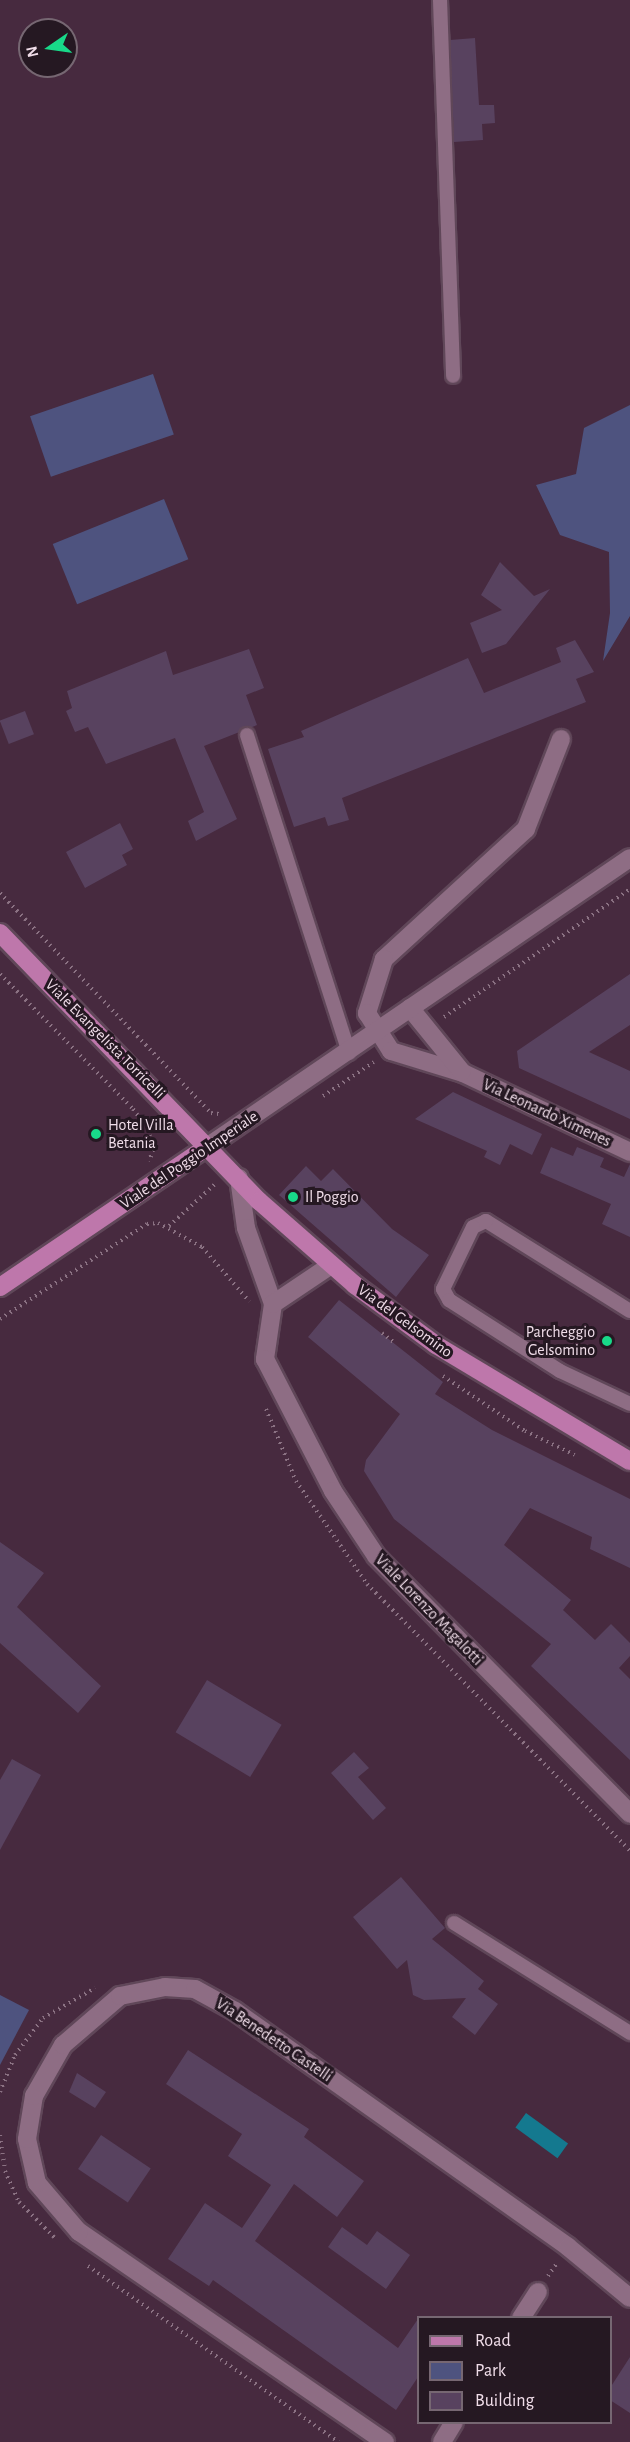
<!DOCTYPE html>
<html>
<head>
<meta charset="utf-8">
<style>
  body { margin:0 }
  #map { position:relative; width:630px; height:2442px; overflow:hidden; background:#472a3f; font-family:"Alegreya Sans",sans-serif }
  div>[style] { position:absolute }
  [style*='--x'] { left:calc(var(--x)*1px); top:calc(var(--y)*1px); width:calc(var(--w)*1px); rotate:calc(var(--a)*1deg) }
  .green>* { inset:0; background:#4e537f; transform-origin:0 0 }
  .water>* { inset:0; background:#14798f; transform-origin:0 0 }
  .building>* { inset:0; background:#58425f; transform-origin:0 0 }
  .path>* { height:4px; margin-top:-2px; transform-origin:0; background:repeating-linear-gradient(90deg,#8b7283 0 1.5px,transparent 0 6px) }
  .roads { filter:drop-shadow(2px 0 #604759) drop-shadow(-2px 0 #604759) drop-shadow(0 2px #604759) drop-shadow(0 -2px #604759) }
  .lane>* { height:14px; margin:-7px; padding:0 7px; transform-origin:7px; border-radius:7px; background:#8e6d84 }
  .street>* { height:18px; margin:-9px; padding:0 9px; transform-origin:9px; border-radius:9px; background:#8e6d84 }
  .secondary>* { height:18px; margin:-9px; padding:0 9px; transform-origin:9px; border-radius:9px; background:#8e6d84 }
  .primary>* { height:18px; margin:-9px; padding:0 9px; transform-origin:9px; border-radius:9px; background:#be77ab }
  .dots>* { width:16px; height:16px; translate:-50% -50%; box-sizing:border-box; border:3px solid #251822; border-radius:50% }
  span { translate:-50% -50%; white-space:nowrap; text-align:center; line-height:1.15; -webkit-text-stroke:6px #251822; paint-order:stroke }
  .street-label { font-size:16px; color:#f0dde9 }
  .poi-label { font-size:16px; color:#f0dde9 }
  .left { translate:0 -50%; text-align:left }
  .right { translate:-100% -50%; text-align:right }
  .legend { position:absolute; left:417px; top:2316px; width:195px; height:108px; box-sizing:border-box; background:#251822; border:2px solid #766772; margin:0; padding:8px 10px; list-style:none; font-size:18px; color:#f0dde9 }
  .legend li { display:flex; align-items:center; gap:12px; height:30px }
  .legend b { width:30px; border:2px solid #766772 }
  .north { position:absolute; left:18px; top:18px; width:60px; height:60px; box-sizing:border-box; background:#251822; border:2px solid #766772; border-radius:50%; rotate:257deg; font-size:16px; font-weight:700; line-height:24px; text-align:center; color:#f0dde9 }
  .north::after { content:''; display:block; margin:auto; width:21px; height:27px; background:#18d989; clip-path:polygon(50% 0,100% 100%,50% 72%,0 100%) }
</style>
</head>
<body>
<div id="map">
  <div class="green">
    <i style="left:153px;top:374px;width:64px;height:130px;rotate:71deg"></i>
    <i style="clip-path:polygon(630px 405px,630px 616px,603px 661px,610px 613px,609px 552px,560px 535px,536px 485px,576px 474px,584px 428px)"></i>
    <i style="left:164px;top:499px;width:65px;height:120px;rotate:68deg"></i>
    <i style="clip-path:polygon(0 1995px,29px 2010px,0 2065px)"></i>
  </div>
  <div class="water">
    <i style="left:526px;top:2113px;width:52px;height:18px;rotate:36deg"></i>
  </div>
  <div class="building">
    <i style="clip-path:polygon(475px 38px,479px 105px,494px 105px,495px 123px,482px 124px,483px 140px,454px 142px,450px 40px)"></i>
    <i style="clip-path:polygon(500px 562px,534px 596px,550px 589px,506px 644px,482px 653px,470px 623px,502px 610px,481px 595px)"></i>
    <i style="clip-path:polygon(575px 640px,594px 672px,576px 679px,586px 702px,342px 798px,349px 820px,328px 826px,325px 817px,294px 827px,268px 749px,304px 737px,301px 731px,468px 658px,484px 693px,561px 662px,556px 648px)"></i>
    <i style="clip-path:polygon(249px 649px,264px 688px,246px 695px,257px 725px,204px 746px,237px 819px,196px 841px,188px 821px,204px 812px,175px 738px,106px 764px,88px 727px,75px 732px,66px 711px,72px 708px,67px 691px,166px 651px,173px 675px)"></i>
    <i style="left:25px;top:711px;width:25px;height:27px;rotate:69deg"></i>
    <i style="clip-path:polygon(120px 823px,133px 849px,122px 855px,127px 865px,85px 888px,66px 852px)"></i>
    <i style="clip-path:polygon(630px 974px,630px 1025px,589px 1052px,630px 1071px,630px 1119px,519px 1068px,517px 1051px)"></i>
    <i style="clip-path:polygon(453px 1092px,542px 1134px,532px 1155px,510px 1144px,500px 1165px,484px 1157px,487px 1151px,415px 1119px)"></i>
    <i style="clip-path:polygon(551px 1147px,573px 1156px,577px 1147px,604px 1158px,600px 1167px,624px 1177px,630px 1164px,630px 1237px,602px 1224px,611px 1204px,540px 1173px)"></i>
    <i style="clip-path:polygon(306px 1166px,321px 1181px,333px 1169px,392px 1229px,429px 1255px,396px 1297px,279px 1195px)"></i>
    <i style="clip-path:polygon(339px 1300px,443px 1382px,435px 1394px,492px 1430px,630px 1499px,630px 1568px,590px 1549px,592px 1537px,530px 1508px,504px 1545px,571px 1600px,563px 1610px,595px 1640px,611px 1624px,630px 1643px,630px 1656px,619px 1668px,630px 1679px,630px 1760px,531px 1666px,551px 1644px,394px 1519px,364px 1471px,366px 1460px,400px 1414px,308px 1337px)"></i>
    <i style="clip-path:polygon(0 1542px,44px 1573px,17px 1607px,101px 1686px,78px 1713px,0 1643px)"></i>
    <i style="left:207px;top:1680px;width:87px;height:61px;rotate:31deg"></i>
    <i style="clip-path:polygon(354px 1752px,369px 1768px,358px 1777px,386px 1808px,373px 1820px,331px 1773px)"></i>
    <i style="clip-path:polygon(12px 1759px,41px 1775px,0 1850px,0 1780px)"></i>
    <i style="clip-path:polygon(401px 1877px,445px 1928px,432px 1939px,484px 1981px,478px 1989px,498px 2004px,475px 2035px,452px 2017px,466px 1998px,424px 2000px,413px 1995px,407px 1960px,397px 1969px,353px 1917px)"></i>
    <i style="clip-path:polygon(188px 2050px,309px 2129px,304px 2137px,364px 2181px,337px 2217px,294px 2184px,255px 2241px,398px 2348px,418px 2319px,418px 2377px,396px 2410px,213px 2280px,209px 2286px,168px 2259px,205px 2203px,242px 2228px,271px 2185px,228px 2156px,242px 2134px,166px 2084px)"></i>
    <i style="clip-path:polygon(77px 2073px,106px 2092px,95px 2108px,69px 2092px)"></i>
    <i style="left:101px;top:2135px;width:60px;height:41px;rotate:34deg"></i>
    <i style="clip-path:polygon(342px 2227px,367px 2245px,377px 2231px,410px 2255px,386px 2289px,328px 2247px)"></i>
    <i style="clip-path:polygon(630px 2357px,630px 2413px,610px 2400px,610px 2388px)"></i>
  </div>
  <div class="path">
    <i style="--x:0;--y:893;--w:305;--a:46.2"></i>
    <i style="--x:211;--y:1113;--w:8;--a:7"></i>
    <i style="--x:0;--y:974;--w:190;--a:45.4"></i>
    <i style="--x:133;--y:1109;--w:25;--a:53"></i>
    <i style="--x:148;--y:1129;--w:22;--a:77"></i>
    <i style="--x:153;--y:1150;--w:12;--a:110"></i>
    <i style="--x:444;--y:1017;--w:226;--a:-34.5"></i>
    <i style="--x:323;--y:1096;--w:61;--a:-33.7"></i>
    <i style="--x:169;--y:1226;--w:62;--a:-42.4"></i>
    <i style="--x:0;--y:1319;--w:175;--a:-32.9"></i>
    <i style="--x:147;--y:1224;--w:11;--a:-5"></i>
    <i style="--x:158;--y:1223;--w:50;--a:28.6"></i>
    <i style="--x:202;--y:1247;--w:72;--a:49"></i>
    <i style="--x:382;--y:1333;--w:16;--a:38"></i>
    <i style="--x:443;--y:1376;--w:99;--a:33.9"></i>
    <i style="--x:525;--y:1431;--w:55;--a:25.6"></i>
    <i style="--x:266;--y:1409;--w:78;--a:67.4"></i>
    <i style="--x:296;--y:1481;--w:125;--a:55.4"></i>
    <i style="--x:367;--y:1584;--w:375;--a:45.4"></i>
    <i style="--x:0;--y:2092;--w:40;--a:-68"></i>
    <i style="--x:15;--y:2055;--w:46;--a:-52.9"></i>
    <i style="--x:43;--y:2018;--w:60;--a:-30"></i>
    <i style="--x:0;--y:2135;--w:36;--a:82"></i>
    <i style="--x:5;--y:2171;--w:34;--a:66"></i>
    <i style="--x:19;--y:2202;--w:51;--a:45"></i>
    <i style="--x:88;--y:2266;--w:306;--a:35.1"></i>
    <i style="--x:548;--y:2276;--w:16;--a:-55"></i>
  </div>
  <div class="roads">
    <div class="lane">
      <i style="--x:440;--y:0;--w:376;--a:88"></i>
      <i style="--x:247;--y:735;--w:334;--a:72.2"></i>
      <i style="--x:630;--y:1311;--w:170;--a:-148"></i>
      <i style="--x:486;--y:1221;--w:14;--a:155"></i>
      <i style="--x:473;--y:1227;--w:69;--a:115.8"></i>
      <i style="--x:443;--y:1289;--w:13;--a:61"></i>
      <i style="--x:449;--y:1300;--w:132;--a:32.6"></i>
      <i style="--x:560;--y:1371;--w:77;--a:25.2"></i>
      <i style="--x:454;--y:1923;--w:208;--a:32"></i>
    </div>
    <div class="street">
      <i style="--x:561;--y:739;--w:97;--a:111.3"></i>
      <i style="--x:526;--y:829;--w:193;--a:137.5"></i>
      <i style="--x:384;--y:959;--w:57;--a:107.5"></i>
      <i style="--x:367;--y:1013;--w:45;--a:57.7"></i>
      <i style="--x:391;--y:1051;--w:75;--a:17"></i>
      <i style="--x:463;--y:1073;--w:185;--a:25.3"></i>
      <i style="--x:410;--y:1008;--w:82;--a:50.9"></i>
      <i style="--x:239;--y:1178;--w:50;--a:82"></i>
      <i style="--x:246;--y:1228;--w:81;--a:70.4"></i>
      <i style="--x:273;--y:1304;--w:56;--a:98.3"></i>
      <i style="--x:265;--y:1359;--w:148;--a:62.7"></i>
      <i style="--x:333;--y:1491;--w:78;--a:56.5"></i>
      <i style="--x:376;--y:1556;--w:362;--a:45.4"></i>
      <i style="--x:273;--y:1304;--w:70;--a:-33.9"></i>
      <i style="--x:521;--y:2318;--w:31;--a:-57"></i>
      <i style="--x:385;--y:2442;--w:371;--a:-145.5"></i>
      <i style="--x:79;--y:2232;--w:65;--a:-130.6"></i>
      <i style="--x:37;--y:2183;--w:45;--a:-102.8"></i>
      <i style="--x:27;--y:2139;--w:44;--a:-80.8"></i>
      <i style="--x:34;--y:2096;--w:59;--a:-60.4"></i>
      <i style="--x:63;--y:2045;--w:75;--a:-40.7"></i>
      <i style="--x:120;--y:1996;--w:46;--a:-11.3"></i>
      <i style="--x:165;--y:1987;--w:30;--a:4"></i>
      <i style="--x:195;--y:1989;--w:46;--a:28.8"></i>
      <i style="--x:235;--y:2011;--w:408;--a:35.3"></i>
      <i style="--x:568;--y:2247;--w:80;--a:39.4"></i>
      <i style="--x:442;--y:2442;--w:23;--a:-59"></i>
    </div>
    <div class="secondary">
      <i style="--x:207;--y:1147;--w:512;--a:-34.34"></i>
    </div>
    <div class="primary">
      <i style="--x:0;--y:933;--w:373;--a:46"></i>
      <i style="--x:259;--y:1201;--w:128;--a:41.2"></i>
      <i style="--x:355;--y:1285;--w:101;--a:36.5"></i>
      <i style="--x:436;--y:1345;--w:226;--a:30.9"></i>
      <i style="--x:0;--y:1287;--w:250;--a:-34.1"></i>
    </div>
  </div>
  <div class="dots">
    <i style="left:96px;top:1134px;background:#18d989"></i>
    <i style="left:293px;top:1197px;background:#18d989"></i>
    <i style="left:607px;top:1341px;background:#18d989"></i>
  </div>
  <div class="street-label">
    <span style="left:105px;top:1039px;rotate:45deg">Viale Evangelista Torricelli</span>
    <span style="left:547px;top:1113px;rotate:25deg">Via Leonardo Ximenes</span>
    <span style="left:189px;top:1160px;rotate:-34deg">Viale del Poggio Imperiale</span>
    <span style="left:405px;top:1321px;rotate:36deg">Via del Gelsomino</span>
    <span style="left:429px;top:1610px;rotate:46deg">Viale Lorenzo Magalotti</span>
    <span style="left:274px;top:2040px;rotate:34deg">Via Benedetto Castelli</span>
  </div>
  <div class="poi-label">
    <span class="left" style="left:108px;top:1134px">Hotel Villa<br>Betania</span>
    <span class="left" style="left:305px;top:1197px">Il Poggio</span>
    <span class="right" style="left:595px;top:1341px">Parcheggio<br>Gelsomino</span>
  </div>
  <ul class="legend">
  <li><b style="height:8px;background:#be77ab"></b>Road</li>
  <li><b style="height:16px;background:#4e537f"></b>Park</li>
  <li><b style="height:16px;background:#58425f"></b>Building</li>
  </ul>
  <div class="north">N</div>
</div>
</body>
</html>
